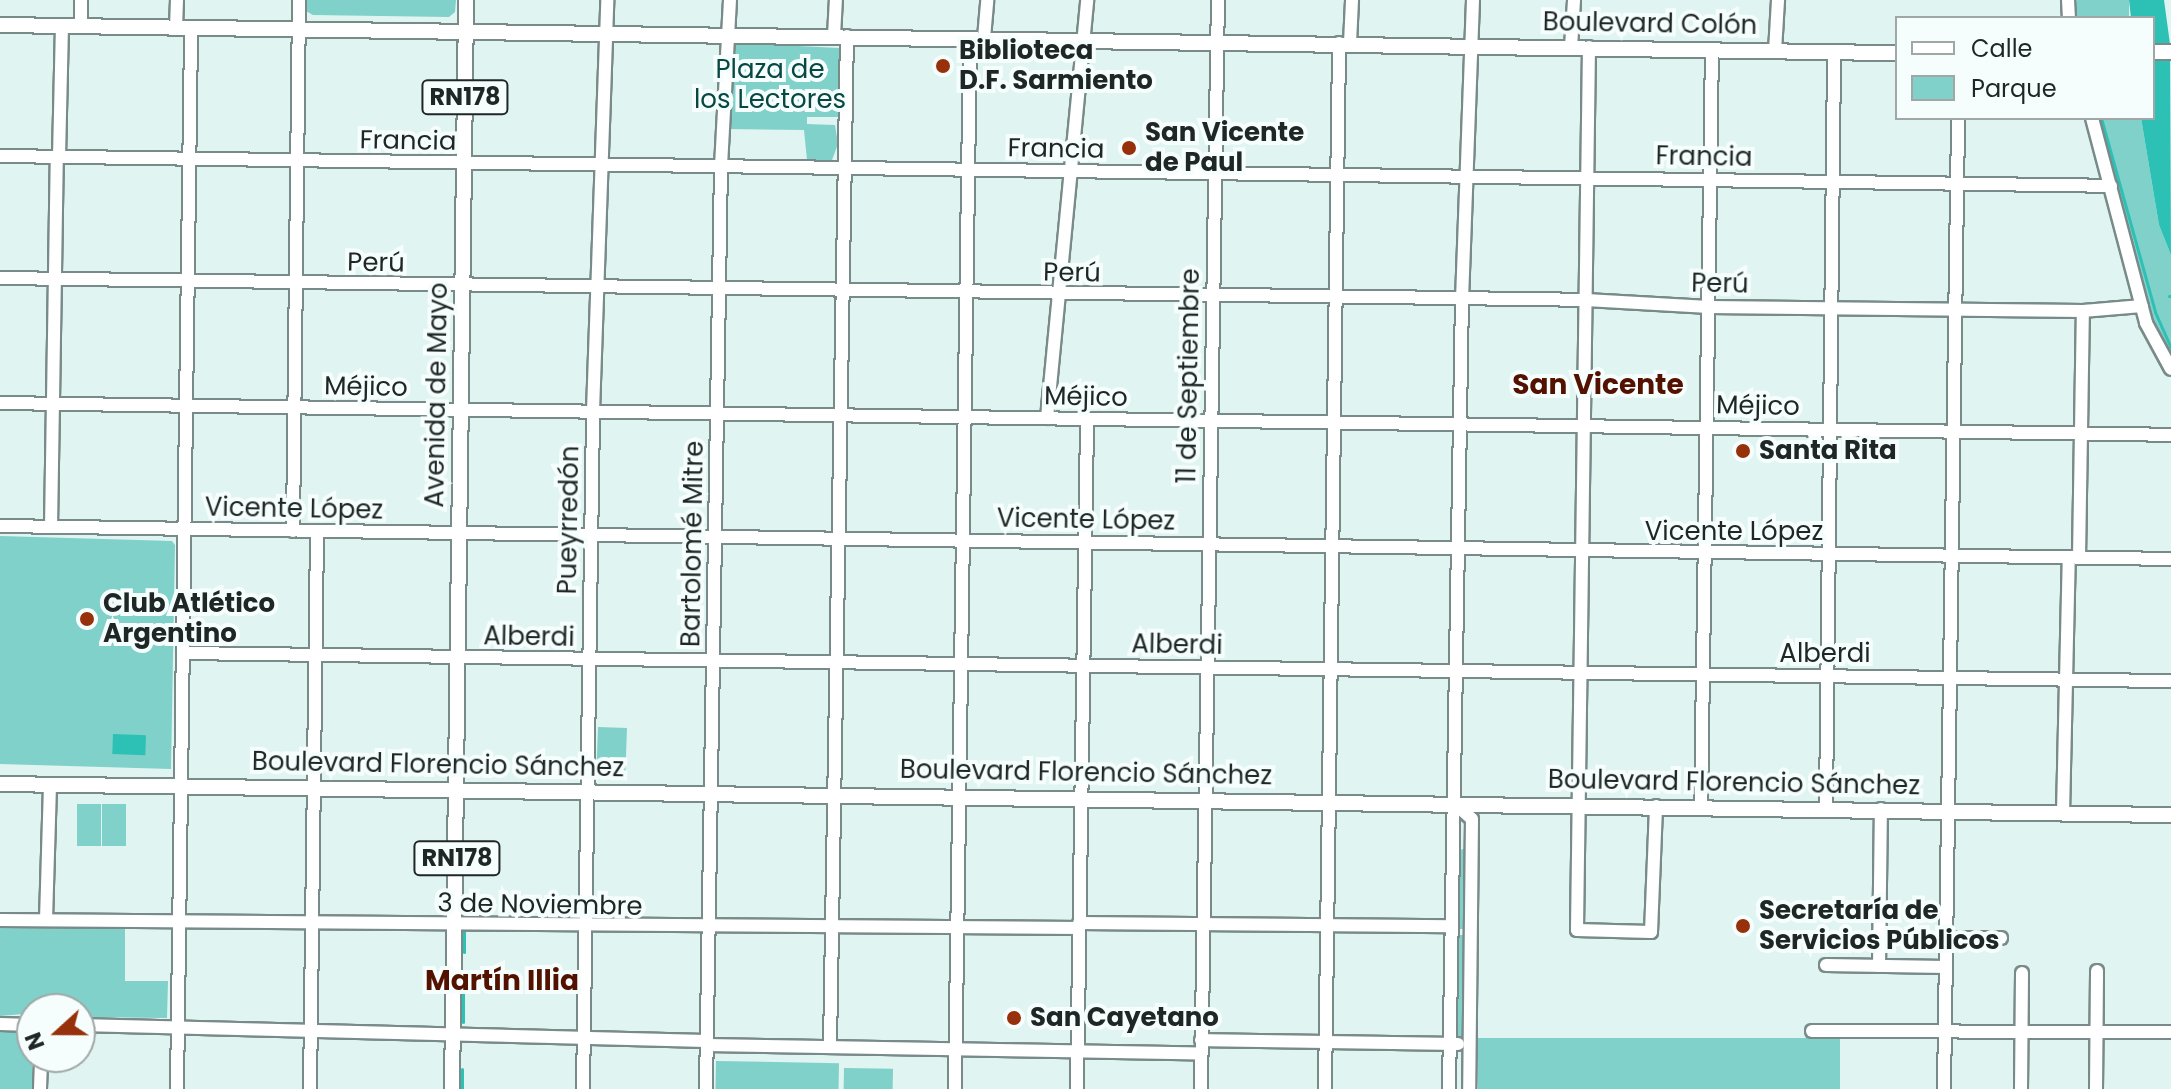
<!DOCTYPE html>
<html>
<head>
<meta charset="utf-8">
<style>
  body { margin:0 }
  #map { position:relative; width:2171px; height:1089px; overflow:hidden; background:#e0f4f2; font-family:Poppins,sans-serif }
  div>[style] { position:absolute }
  [style*='--x'] { left:calc(var(--x)*1px); top:calc(var(--y)*1px); width:calc(var(--w)*1px); rotate:calc(var(--a)*1deg) }
  .green>* { inset:0; background:#7fd1c9; transform-origin:0 0 }
  .water>* { inset:0; background:#2dc1b6; transform-origin:0 0 }
  .stream>* { height:3px; margin:-1.5px; padding:0 1.5px; transform-origin:1.5px; border-radius:1.5px; background:#2dc1b6 }
  .roads { filter:drop-shadow(2px 0 #788b89) drop-shadow(-2px 0 #788b89) drop-shadow(0 2px #788b89) drop-shadow(0 -2px #788b89) }
  .minor>* { height:12px; margin:-6px; padding:0 6px; transform-origin:6px; border-radius:6px; background:#fff }
  .major>* { height:14px; margin:-7px; padding:0 7px; transform-origin:7px; border-radius:7px; background:#fff }
  .dots>* { width:22px; height:22px; translate:-50% -50%; box-sizing:border-box; border:4px solid #f6fefd; border-radius:50% }
  span { translate:-50% -50%; white-space:nowrap; text-align:center; line-height:1.15; -webkit-text-stroke:8px #f6fefd; paint-order:stroke }
  .shield-label span { padding:2px 6px; background:#f6fefd; border:2px solid; border-radius:6px; -webkit-text-stroke-width:0 }
  .shield-label { font-size:24px; color:#1f2726; font-weight:700 }
  .street-label { font-size:26px; color:#1f2726 }
  .poi-label { font-size:26px; color:#1f2726; font-weight:700 }
  .left { translate:0 -50%; text-align:left }
  .park-label { font-size:26px; color:#084843 }
  .neighbourhood-label { font-size:28px; color:#531200; font-weight:700 }
  .legend { position:absolute; left:1895px; top:16px; width:260px; height:104px; box-sizing:border-box; background:#f6fefd; border:2px solid #a0a8a7; margin:0; padding:10px 14px; list-style:none; font-size:24px; color:#1f2726 }
  .legend li { display:flex; align-items:center; gap:16px; height:40px }
  .legend b { width:40px; border:2px solid #a0a8a7 }
  .north { position:absolute; left:16px; top:993px; width:80px; height:80px; box-sizing:border-box; background:#f6fefd; border:2px solid #a0a8a7; border-radius:50%; rotate:249deg; font-size:22px; font-weight:700; line-height:32px; text-align:center; color:#1f2726 }
  .north::after { content:''; display:block; margin:auto; width:28px; height:36px; background:#97310c; clip-path:polygon(50% 0,100% 100%,50% 72%,0 100%) }
</style>
</head>
<body>
<div id="map">
  <div class="green">
    <i style="clip-path:polygon(304px 0,456px 0,455px 12px,449px 17px,313px 15px,304px 10px)"></i>
    <i style="left:2071px;top:0;width:58px;height:18px"></i>
    <i style="clip-path:polygon(738px 43px,839px 48px,841px 117px,807px 117px,807px 124px,835px 125px,838px 144px,832px 160px,807px 160px,804px 130px,726px 129px,730px 45px)"></i>
    <i style="clip-path:polygon(2096px 118px,2141px 118px,2159px 225px,2171px 255px,2171px 362px,2150px 320px)"></i>
    <i style="clip-path:polygon(0 536px,172px 541px,175px 545px,171px 769px,0 764px)"></i>
    <i style="left:598px;top:727px;width:29px;height:45px;rotate:2deg"></i>
    <i style="left:77px;top:804px;width:24px;height:42px"></i>
    <i style="left:102px;top:804px;width:24px;height:42px"></i>
    <i style="clip-path:polygon(1463px 849px,1466px 849px,1467px 929px,1456px 929px,1458px 851px)"></i>
    <i style="clip-path:polygon(0 928px,125px 929px,125px 981px,168px 981px,167px 1018px,80px 1017px,80px 1009px,0 1016px)"></i>
    <i style="clip-path:polygon(1456px 935px,1467px 935px,1464px 1035px,1459px 1037px,1455px 1034px)"></i>
    <i style="left:0;top:1032px;width:32px;height:57px"></i>
    <i style="left:1478px;top:1038px;width:362px;height:51px"></i>
    <i style="left:716px;top:1061px;width:123px;height:28px;rotate:1deg"></i>
    <i style="left:844px;top:1068px;width:49px;height:21px;rotate:1deg"></i>
  </div>
  <div class="water">
    <i style="clip-path:polygon(2129px 0,2164px 0,2170px 44px,2171px 255px,2159px 225px,2141px 118px,2153px 118px,2153px 18px,2131px 18px)"></i>
    <i style="left:113px;top:734px;width:33px;height:20px;rotate:2deg"></i>
  </div>
  <div class="stream">
    <i style="--x:2101;--y:118;--w:201;--a:74.4"></i>
    <i style="--x:2155;--y:312;--w:39;--a:66"></i>
    <i style="--x:2169;--y:296;--w:2;--a:0"></i>
    <i style="--x:464;--y:952;--w:22;--a:-90"></i>
    <i style="--x:463;--y:1022;--w:30;--a:-90"></i>
    <i style="--x:462;--y:1089;--w:20;--a:-90"></i>
  </div>
  <div class="roads">
    <div class="minor">
      <i style="--x:81;--y:0;--w:26;--a:90"></i>
      <i style="--x:2068;--y:0;--w:18;--a:87"></i>
      <i style="--x:176;--y:28;--w:28;--a:-88"></i>
      <i style="--x:834;--y:36;--w:36;--a:-87"></i>
      <i style="--x:984;--y:38;--w:38;--a:-85"></i>
      <i style="--x:1350;--y:43;--w:43;--a:-87.3"></i>
      <i style="--x:1571;--y:47;--w:47;--a:-86.3"></i>
      <i style="--x:1589;--y:47;--w:883;--a:90.78"></i>
      <i style="--x:1577;--y:930;--w:74;--a:1.5"></i>
      <i style="--x:1651;--y:932;--w:126;--a:-87.7"></i>
      <i style="--x:1775;--y:51;--w:51;--a:-86.6"></i>
      <i style="--x:2092;--y:118;--w:212;--a:75.2"></i>
      <i style="--x:2146;--y:323;--w:52;--a:61.5"></i>
      <i style="--x:0;--y:156;--w:2111;--a:0.81"></i>
      <i style="--x:59;--y:157;--w:131;--a:-88.7"></i>
      <i style="--x:0;--y:278;--w:1586;--a:0.79"></i>
      <i style="--x:1586;--y:300;--w:123;--a:3.3"></i>
      <i style="--x:1709;--y:307;--w:374;--a:0.6"></i>
      <i style="--x:2083;--y:311;--w:59;--a:-4.8"></i>
      <i style="--x:0;--y:403;--w:2171;--a:0.84"></i>
      <i style="--x:1047;--y:418;--w:420;--a:-84.5"></i>
      <i style="--x:0;--y:526;--w:2171;--a:0.87"></i>
      <i style="--x:51;--y:527;--w:370;--a:-89.1"></i>
      <i style="--x:293;--y:531;--w:531;--a:-89.35"></i>
      <i style="--x:2079;--y:558;--w:247;--a:-89.1"></i>
      <i style="--x:183;--y:653;--w:1988;--a:0.81"></i>
      <i style="--x:1453;--y:802;--w:25;--a:42"></i>
      <i style="--x:1472;--y:819;--w:270;--a:90.6"></i>
      <i style="--x:1701;--y:806;--w:756;--a:-89.17"></i>
      <i style="--x:1826;--y:808;--w:756;--a:-89.39"></i>
      <i style="--x:2063;--y:813;--w:255;--a:-88.7"></i>
      <i style="--x:0;--y:920;--w:1079;--a:0.42"></i>
      <i style="--x:46;--y:920;--w:135;--a:-88.3"></i>
      <i style="--x:1079;--y:923;--w:373;--a:0.5"></i>
      <i style="--x:1946;--y:938;--w:55;--a:0"></i>
      <i style="--x:1826;--y:965;--w:120;--a:1"></i>
      <i style="--x:1879;--y:966;--w:157;--a:-89.3"></i>
      <i style="--x:0;--y:1024;--w:32;--a:2"></i>
      <i style="--x:80;--y:1025;--w:626;--a:1.46"></i>
      <i style="--x:1812;--y:1031;--w:359;--a:0.2"></i>
      <i style="--x:1201;--y:1040;--w:257;--a:0.9"></i>
      <i style="--x:707;--y:1045;--w:494;--a:1"></i>
      <i style="--x:830;--y:1047;--w:1011;--a:-89.04"></i>
      <i style="--x:40;--y:1089;--w:32;--a:-88"></i>
      <i style="--x:177;--y:1089;--w:1061;--a:-89.24"></i>
      <i style="--x:310;--y:1089;--w:557;--a:-89.28"></i>
      <i style="--x:583;--y:1089;--w:678;--a:-89.15"></i>
      <i style="--x:593;--y:411;--w:411;--a:-88"></i>
      <i style="--x:706;--y:1089;--w:923;--a:-89.07"></i>
      <i style="--x:721;--y:166;--w:166;--a:-86.9"></i>
      <i style="--x:955;--y:1089;--w:1051;--a:-89.18"></i>
      <i style="--x:1077;--y:1089;--w:670;--a:-89.14"></i>
      <i style="--x:1201;--y:1089;--w:1089;--a:-89.11"></i>
      <i style="--x:1325;--y:1089;--w:1046;--a:-89.23"></i>
      <i style="--x:1449;--y:1089;--w:789;--a:-89.06"></i>
      <i style="--x:1462;--y:300;--w:300;--a:-87.9"></i>
      <i style="--x:1944;--y:1089;--w:971;--a:-89.17"></i>
      <i style="--x:2021;--y:1089;--w:116;--a:-89.5"></i>
      <i style="--x:2096;--y:1089;--w:118;--a:-89.5"></i>
    </div>
    <div class="major">
      <i style="--x:0;--y:25;--w:1897;--a:0.85"></i>
      <i style="--x:2153;--y:52;--w:18;--a:0"></i>
      <i style="--x:0;--y:784;--w:2171;--a:0.82"></i>
      <i style="--x:452;--y:1089;--w:1089;--a:-89.26"></i>
    </div>
  </div>
  <div class="dots">
    <i style="left:943px;top:66px;background:#97310c"></i>
    <i style="left:1129px;top:148px;background:#97310c"></i>
    <i style="left:1743px;top:451px;background:#97310c"></i>
    <i style="left:87px;top:619px;background:#97310c"></i>
    <i style="left:1743px;top:926px;background:#97310c"></i>
    <i style="left:1014px;top:1018px;background:#97310c"></i>
  </div>
  <div class="shield-label">
    <span style="left:465px;top:97px">RN178</span>
    <span style="left:457px;top:858px">RN178</span>
  </div>
  <div class="street-label">
    <span style="left:1650px;top:24px;rotate:1deg">Boulevard Colón</span>
    <span style="left:408px;top:141px;rotate:1deg">Francia</span>
    <span style="left:1056px;top:149px;rotate:1deg">Francia</span>
    <span style="left:1704px;top:157px;rotate:1deg">Francia</span>
    <span style="left:376px;top:263px;rotate:1deg">Perú</span>
    <span style="left:1072px;top:273px;rotate:1deg">Perú</span>
    <span style="left:1720px;top:284px;rotate:1deg">Perú</span>
    <span style="left:1189px;top:376px;rotate:-89deg">11 de Septiembre</span>
    <span style="left:366px;top:387px;rotate:1deg">Méjico</span>
    <span style="left:437px;top:395px;rotate:-89deg">Avenida de Mayo</span>
    <span style="left:1086px;top:397px;rotate:1deg">Méjico</span>
    <span style="left:1758px;top:406px;rotate:1deg">Méjico</span>
    <span style="left:294px;top:509px;rotate:1deg">Vicente López</span>
    <span style="left:569px;top:520px;rotate:-89deg">Pueyrredón</span>
    <span style="left:1086px;top:520px;rotate:1deg">Vicente López</span>
    <span style="left:1734px;top:532px">Vicente López</span>
    <span style="left:693px;top:544px;rotate:-89deg">Bartolomé Mitre</span>
    <span style="left:529px;top:637px;rotate:1deg">Alberdi</span>
    <span style="left:1177px;top:645px;rotate:1deg">Alberdi</span>
    <span style="left:1825px;top:654px">Alberdi</span>
    <span style="left:438px;top:765px;rotate:1deg">Boulevard Florencio Sánchez</span>
    <span style="left:1086px;top:773px;rotate:1deg">Boulevard Florencio Sánchez</span>
    <span style="left:1734px;top:783px;rotate:1deg">Boulevard Florencio Sánchez</span>
    <span style="left:540px;top:905px;rotate:1deg">3 de Noviembre</span>
  </div>
  <div class="poi-label">
    <span class="left" style="left:959px;top:66px">Biblioteca<br>D.F. Sarmiento</span>
    <span class="left" style="left:1145px;top:148px">San Vicente<br>de Paul</span>
    <span class="left" style="left:1759px;top:451px">Santa Rita</span>
    <span class="left" style="left:103px;top:619px">Club Atlético<br>Argentino</span>
    <span class="left" style="left:1759px;top:926px">Secretaría de<br>Servicios Públicos</span>
    <span class="left" style="left:1030px;top:1018px">San Cayetano</span>
  </div>
  <div class="park-label">
    <span style="left:770px;top:85px">Plaza de<br>los Lectores</span>
  </div>
  <div class="neighbourhood-label">
    <span style="left:1598px;top:385px">San Vicente</span>
    <span style="left:502px;top:981px">Martín Illia</span>
  </div>
  <ul class="legend">
  <li><b style="height:10px;background:#fff"></b>Calle</li>
  <li><b style="height:22px;background:#7fd1c9"></b>Parque</li>
  </ul>
  <div class="north">N</div>
</div>
</body>
</html>
